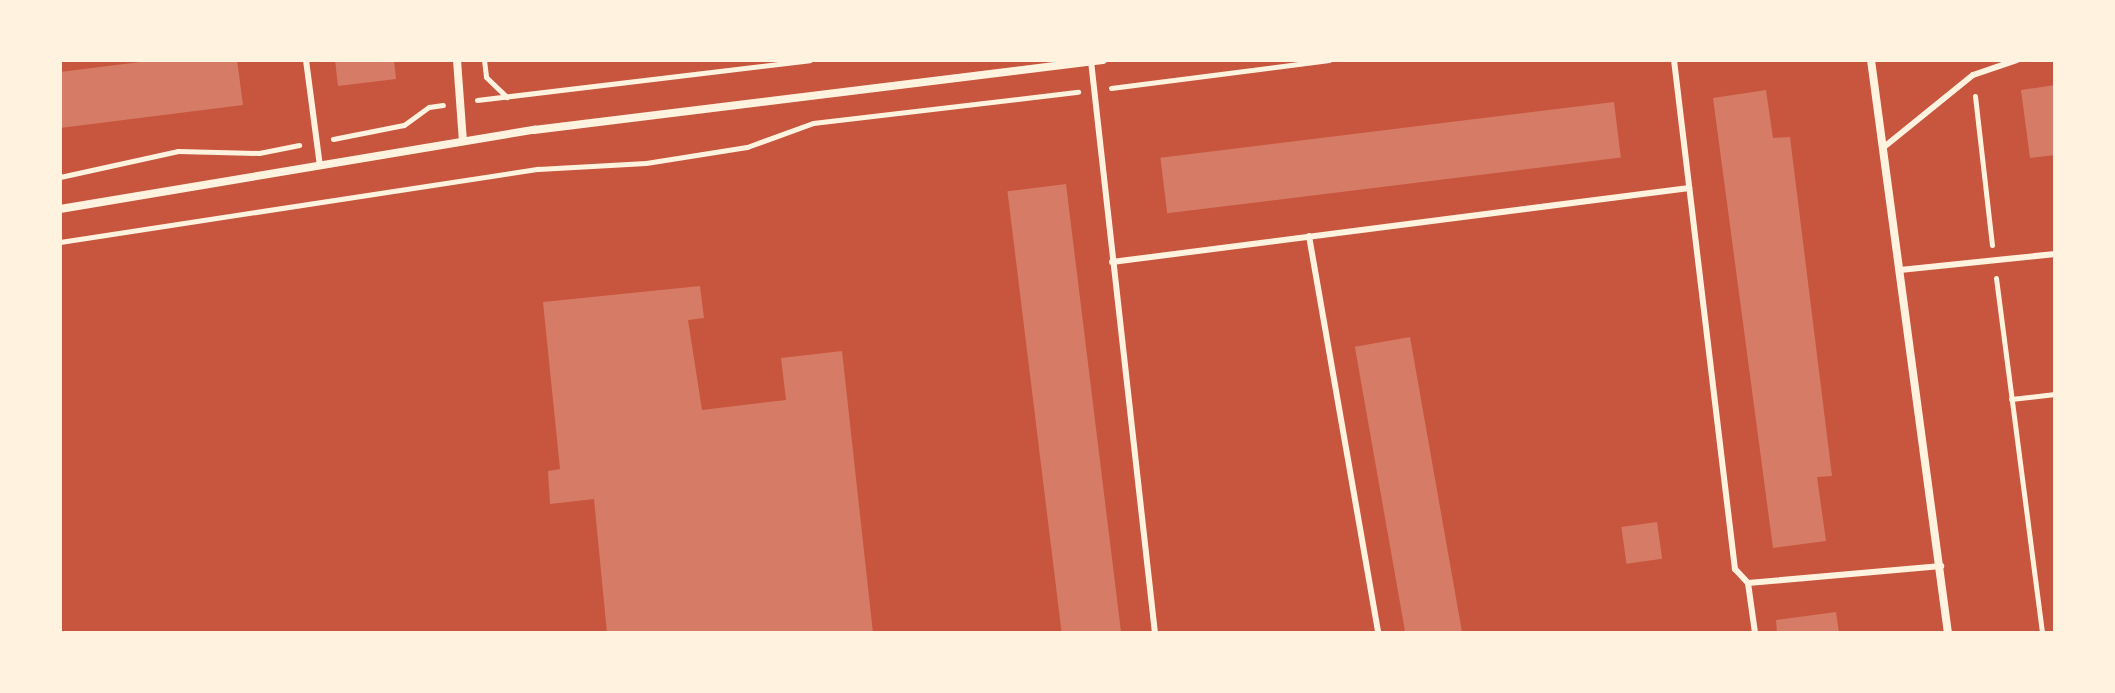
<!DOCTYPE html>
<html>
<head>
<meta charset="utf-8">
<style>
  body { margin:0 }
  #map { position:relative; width:2115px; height:693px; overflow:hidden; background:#c8553d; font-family:"DejaVu Sans",sans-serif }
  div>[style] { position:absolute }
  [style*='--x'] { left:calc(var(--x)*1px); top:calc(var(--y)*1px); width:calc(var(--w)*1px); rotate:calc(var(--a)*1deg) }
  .building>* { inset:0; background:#d67c66; transform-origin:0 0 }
  .path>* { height:5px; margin:-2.5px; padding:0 2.5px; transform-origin:2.5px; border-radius:2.5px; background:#fff3e0 }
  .service>* { height:6px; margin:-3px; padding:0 3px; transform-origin:3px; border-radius:3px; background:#fff3e0 }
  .minor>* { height:8px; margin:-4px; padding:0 4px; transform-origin:4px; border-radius:4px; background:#fff3e0 }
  span { translate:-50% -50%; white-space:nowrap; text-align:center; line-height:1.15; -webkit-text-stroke:6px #fff3e0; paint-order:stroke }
  .frame { position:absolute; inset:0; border:62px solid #fff3e0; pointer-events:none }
</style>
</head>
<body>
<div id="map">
  <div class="building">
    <i style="clip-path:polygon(156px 60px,237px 60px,243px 105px,60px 128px,60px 72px)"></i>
    <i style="clip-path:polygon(335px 60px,394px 60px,396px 79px,338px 86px)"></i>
    <i style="clip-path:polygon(2055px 85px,2055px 155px,2030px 158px,2021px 90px)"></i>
    <i style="clip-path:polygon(1766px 90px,1773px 138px,1790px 137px,1832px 476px,1817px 477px,1826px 541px,1773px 548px,1713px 98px)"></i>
    <i style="left:1614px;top:102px;width:56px;height:457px;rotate:83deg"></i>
    <i style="left:1066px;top:184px;width:453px;height:59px;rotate:83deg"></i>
    <i style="clip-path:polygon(700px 286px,704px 318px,688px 320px,702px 410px,786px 400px,781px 358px,842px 351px,873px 633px,607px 633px,594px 499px,550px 504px,548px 471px,560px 469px,543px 302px)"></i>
    <i style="left:1410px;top:337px;width:300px;height:56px;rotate:80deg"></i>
    <i style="left:1657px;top:522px;width:37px;height:36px;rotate:82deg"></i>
    <i style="clip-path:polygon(1836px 612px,1839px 633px,1777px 633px,1776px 620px)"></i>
  </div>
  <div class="path">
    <i style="--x:484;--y:60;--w:17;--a:83"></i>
    <i style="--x:486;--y:77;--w:29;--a:44"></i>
    <i style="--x:1111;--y:88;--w:220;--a:-7.3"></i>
    <i style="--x:1975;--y:96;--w:150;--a:83.5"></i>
    <i style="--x:477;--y:100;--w:335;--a:-6.8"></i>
    <i style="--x:333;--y:139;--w:72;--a:-11.2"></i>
    <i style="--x:404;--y:125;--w:31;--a:-36"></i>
    <i style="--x:429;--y:107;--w:14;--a:-8"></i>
    <i style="--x:60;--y:177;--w:121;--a:-12.4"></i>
    <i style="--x:178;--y:151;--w:81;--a:1.4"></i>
    <i style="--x:259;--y:153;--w:41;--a:-11.3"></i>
    <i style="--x:60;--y:242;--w:484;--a:-8.7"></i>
    <i style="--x:538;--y:169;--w:108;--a:-3.2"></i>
    <i style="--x:646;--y:163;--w:102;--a:-9"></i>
    <i style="--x:747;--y:147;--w:70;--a:-20"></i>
    <i style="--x:813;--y:123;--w:267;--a:-6.7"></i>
    <i style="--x:1996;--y:278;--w:358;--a:82.6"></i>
    <i style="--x:2011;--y:399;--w:44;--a:-6.5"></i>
  </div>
  <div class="service">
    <i style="--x:306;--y:60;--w:107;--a:82.5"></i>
    <i style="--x:1674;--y:60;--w:513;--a:83.17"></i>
    <i style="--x:1735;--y:569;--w:19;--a:47"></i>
    <i style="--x:1748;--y:583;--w:50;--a:82"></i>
    <i style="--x:1091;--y:61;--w:576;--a:83.62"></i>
    <i style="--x:1884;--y:147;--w:114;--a:-39"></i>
    <i style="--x:1973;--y:75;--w:46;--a:-18.8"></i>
    <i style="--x:1309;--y:236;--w:403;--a:80.1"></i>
    <i style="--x:1112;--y:262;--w:582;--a:-7.31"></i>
    <i style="--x:1900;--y:270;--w:156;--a:-5.9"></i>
    <i style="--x:1748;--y:583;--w:194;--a:-5"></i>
  </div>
  <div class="minor">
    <i style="--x:457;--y:60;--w:81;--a:85.8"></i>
    <i style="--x:1871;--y:60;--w:578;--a:82.35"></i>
    <i style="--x:60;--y:209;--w:481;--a:-9.5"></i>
    <i style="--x:534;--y:130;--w:573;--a:-7.01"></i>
  </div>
  <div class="frame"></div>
</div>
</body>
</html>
